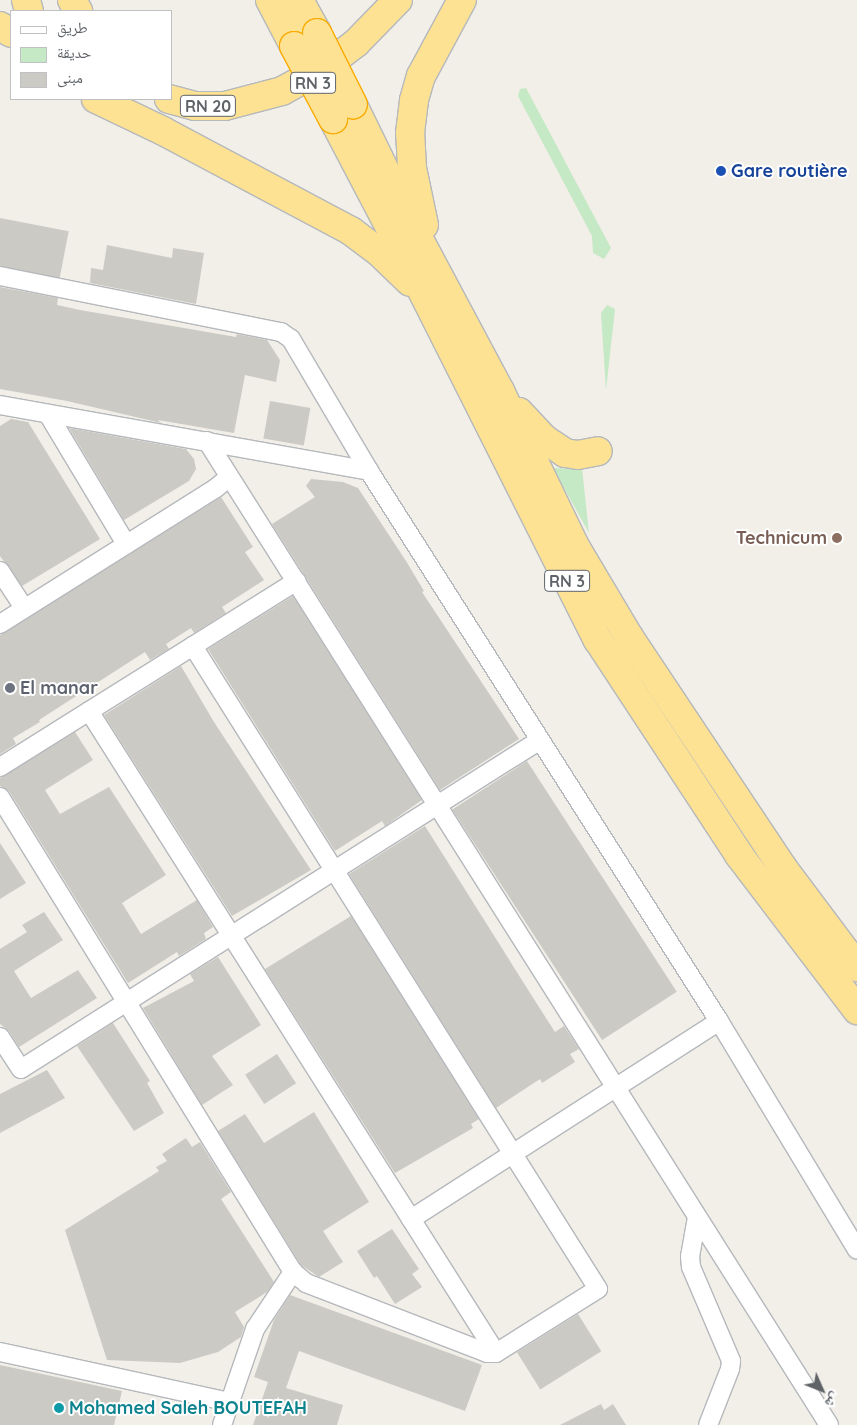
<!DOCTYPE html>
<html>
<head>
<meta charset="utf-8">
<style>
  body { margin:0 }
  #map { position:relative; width:857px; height:1425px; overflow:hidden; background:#f1efe8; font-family:Quicksand,"Noto Naskh Arabic",sans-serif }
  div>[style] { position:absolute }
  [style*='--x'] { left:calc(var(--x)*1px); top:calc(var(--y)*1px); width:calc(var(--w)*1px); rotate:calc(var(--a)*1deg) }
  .green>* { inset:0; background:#c5e8c5 }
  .building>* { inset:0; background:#cccac5; transform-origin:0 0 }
  .roads { filter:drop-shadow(1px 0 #b5b8bc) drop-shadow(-1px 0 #b5b8bc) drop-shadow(0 1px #b5b8bc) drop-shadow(0 -1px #b5b8bc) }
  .street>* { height:18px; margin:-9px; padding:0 9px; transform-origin:9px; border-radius:9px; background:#fff }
  .highway>* { height:28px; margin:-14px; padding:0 14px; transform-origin:14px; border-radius:14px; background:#fde293 }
  .bridges { filter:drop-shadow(1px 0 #f9ab00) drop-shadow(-1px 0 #f9ab00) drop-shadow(0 1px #f9ab00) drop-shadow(0 -1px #f9ab00) }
  .highway-bridge>* { height:28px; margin:-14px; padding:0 14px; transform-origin:14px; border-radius:14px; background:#fde293 }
  .dots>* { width:14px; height:14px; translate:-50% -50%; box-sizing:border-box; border:2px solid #fff; border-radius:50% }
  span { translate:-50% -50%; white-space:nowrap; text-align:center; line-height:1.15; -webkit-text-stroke:4px #fff; paint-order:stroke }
  .shield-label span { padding:1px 4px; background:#fff; border:1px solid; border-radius:4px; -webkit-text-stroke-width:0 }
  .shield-label { font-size:16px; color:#5f6368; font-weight:700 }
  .transit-label { font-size:18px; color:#164399; font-weight:700 }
  .left { translate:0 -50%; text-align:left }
  .education-label { font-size:18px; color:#785e54; font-weight:700 }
  .right { translate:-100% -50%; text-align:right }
  .worship-label { font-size:18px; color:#5b616d; font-weight:700 }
  .culture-label { font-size:18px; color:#0d838f; font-weight:700 }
  .legend { position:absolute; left:10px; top:10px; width:162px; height:90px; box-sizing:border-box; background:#fff; border:1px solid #bfc1c3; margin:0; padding:6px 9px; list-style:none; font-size:15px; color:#5f6368 }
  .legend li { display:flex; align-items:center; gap:10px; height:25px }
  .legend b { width:25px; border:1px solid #bfc1c3 }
  .north { position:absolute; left:797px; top:1365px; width:50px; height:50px; -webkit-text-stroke:4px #fff; paint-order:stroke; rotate:134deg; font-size:14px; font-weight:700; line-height:20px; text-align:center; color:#5f6368 }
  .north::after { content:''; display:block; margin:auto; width:18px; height:22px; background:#5f6368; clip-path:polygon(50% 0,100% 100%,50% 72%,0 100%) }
</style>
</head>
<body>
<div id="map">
  <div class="green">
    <i style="clip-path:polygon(526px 88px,611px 248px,604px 259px,593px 253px,592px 236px,518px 96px,520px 89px)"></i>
    <i style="clip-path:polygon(607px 305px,615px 309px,606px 390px,601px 313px)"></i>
    <i style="clip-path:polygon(553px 468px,582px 469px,589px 533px)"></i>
  </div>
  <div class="building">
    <i style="left:0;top:218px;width:70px;height:48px;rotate:11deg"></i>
    <i style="clip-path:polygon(107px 245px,172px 258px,173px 248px,204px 253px,196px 304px,90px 283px,91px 268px,103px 270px)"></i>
    <i style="clip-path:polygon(0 287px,58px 298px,57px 305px,80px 310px,236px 337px,237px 334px,267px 340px,280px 360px,276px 382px,245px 375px,234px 433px,158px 420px,161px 423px,157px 422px,67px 401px,0 389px)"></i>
    <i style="left:270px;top:401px;width:41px;height:38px;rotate:10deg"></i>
    <i style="clip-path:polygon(11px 419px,28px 422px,100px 539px,22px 586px,0 556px,0 426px)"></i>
    <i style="clip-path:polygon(69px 428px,186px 449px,194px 459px,196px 469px,189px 481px,124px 520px)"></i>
    <i style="clip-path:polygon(311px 479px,343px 482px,358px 488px,406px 561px,424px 591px,422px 592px,519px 739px,440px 790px,272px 524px,315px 497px,306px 486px)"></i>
    <i style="clip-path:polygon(221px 497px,253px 547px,245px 552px,264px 580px,222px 607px,226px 613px,194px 633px,191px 628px,166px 644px,169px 649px,150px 660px,145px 652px,39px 720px,40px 722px,13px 738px,16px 744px,0 754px,0 635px)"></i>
    <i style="clip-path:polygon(293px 596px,422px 800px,385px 826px,382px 821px,335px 851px,208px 649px)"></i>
    <i style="clip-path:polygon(181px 666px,214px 722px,311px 870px,232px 916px,104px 715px)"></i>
    <i style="clip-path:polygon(75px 732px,93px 760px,45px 790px,60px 814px,109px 787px,166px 875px,122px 903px,141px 934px,197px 900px,213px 927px,204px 933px,206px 939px,179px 956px,177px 952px,128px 983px,9px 791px,0 786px,0 778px)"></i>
    <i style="left:527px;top:761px;width:275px;height:89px;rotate:57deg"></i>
    <i style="clip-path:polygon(425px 826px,537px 1004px,555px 1032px,564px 1026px,579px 1049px,570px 1054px,575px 1062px,542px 1083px,540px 1079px,496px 1108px,349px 874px)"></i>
    <i style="clip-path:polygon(0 843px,26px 883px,0 899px)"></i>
    <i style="clip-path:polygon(44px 912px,63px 940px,14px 971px,31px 998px,78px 970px,97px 998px,19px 1047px,9px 1031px,0 1024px,0 949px,27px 932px,22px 925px)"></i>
    <i style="clip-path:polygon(351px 916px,479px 1119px,471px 1124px,473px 1128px,395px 1173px,265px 969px)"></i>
    <i style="clip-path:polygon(218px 957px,261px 1025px,212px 1056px,233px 1085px,202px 1105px,143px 1008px,194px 981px,190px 974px)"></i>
    <i style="clip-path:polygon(113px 1023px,150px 1081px,147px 1083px,164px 1113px,134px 1131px,77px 1046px)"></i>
    <i style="left:277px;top:1054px;width:35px;height:38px;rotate:57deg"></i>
    <i style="clip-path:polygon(47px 1070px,65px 1098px,0 1133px,0 1094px)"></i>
    <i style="clip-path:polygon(314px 1112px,369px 1202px,323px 1231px,343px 1262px,319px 1277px,301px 1265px,218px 1131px,245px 1114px,264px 1143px)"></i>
    <i style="clip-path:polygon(186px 1138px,192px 1147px,200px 1142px,231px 1192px,221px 1199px,274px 1282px,267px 1292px,235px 1312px,244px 1327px,241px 1337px,218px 1352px,180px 1363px,107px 1360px,65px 1230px,159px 1171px,156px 1167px,167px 1161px,162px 1154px)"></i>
    <i style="clip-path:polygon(392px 1229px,419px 1269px,412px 1274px,422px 1287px,395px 1304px,377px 1276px,374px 1278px,357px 1251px)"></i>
    <i style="clip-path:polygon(290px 1295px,482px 1365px,465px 1411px,299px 1351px,286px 1388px,343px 1405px,337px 1425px,253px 1425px,268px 1382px,254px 1377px,274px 1320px)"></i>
    <i style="left:578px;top:1314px;width:44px;height:72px;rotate:58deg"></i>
    <i style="clip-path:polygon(0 1365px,122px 1391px,114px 1425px,0 1425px)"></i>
    <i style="clip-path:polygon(601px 1404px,604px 1410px,613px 1404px,626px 1425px,560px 1425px)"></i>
  </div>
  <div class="roads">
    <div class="street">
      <i style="--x:0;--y:276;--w:287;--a:11.3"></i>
      <i style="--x:281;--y:332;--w:12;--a:35"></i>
      <i style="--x:291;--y:339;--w:153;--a:59.4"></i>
      <i style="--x:369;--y:471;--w:652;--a:57.53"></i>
      <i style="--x:719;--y:1021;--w:267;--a:58.9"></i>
      <i style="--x:0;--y:405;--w:375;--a:10.1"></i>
      <i style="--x:48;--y:414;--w:152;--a:59"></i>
      <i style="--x:207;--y:441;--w:1164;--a:57.7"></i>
      <i style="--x:0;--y:571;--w:44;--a:57"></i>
      <i style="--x:0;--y:624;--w:255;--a:-32.2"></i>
      <i style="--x:216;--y:488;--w:17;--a:-40"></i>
      <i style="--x:89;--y:711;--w:760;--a:57.63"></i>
      <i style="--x:0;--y:767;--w:350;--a:-32.1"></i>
      <i style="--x:0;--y:797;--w:558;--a:58.33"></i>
      <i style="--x:293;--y:1272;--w:17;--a:40"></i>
      <i style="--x:306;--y:1283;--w:194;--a:21.1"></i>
      <i style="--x:487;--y:1353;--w:9;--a:0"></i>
      <i style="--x:496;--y:1353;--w:120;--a:-32.1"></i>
      <i style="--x:598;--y:1289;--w:760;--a:-122.21"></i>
      <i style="--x:0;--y:1037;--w:38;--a:57"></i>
      <i style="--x:21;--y:1069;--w:614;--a:-32.37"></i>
      <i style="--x:697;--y:1217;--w:40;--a:100"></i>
      <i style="--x:690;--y:1256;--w:11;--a:85"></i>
      <i style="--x:691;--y:1267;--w:102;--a:66.9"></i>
      <i style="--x:731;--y:1361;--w:8;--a:97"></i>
      <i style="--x:730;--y:1369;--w:60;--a:111.4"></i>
      <i style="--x:411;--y:1219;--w:366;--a:-32.7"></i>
      <i style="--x:0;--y:1352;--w:235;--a:12.3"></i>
      <i style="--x:222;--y:1425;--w:102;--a:-71"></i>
      <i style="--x:255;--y:1329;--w:69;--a:-56.3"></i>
    </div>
    <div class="highway">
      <i style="--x:26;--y:0;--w:11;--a:75"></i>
      <i style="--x:72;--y:0;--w:13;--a:61"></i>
      <i style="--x:270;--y:0;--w:52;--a:62.4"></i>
      <i style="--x:299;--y:0;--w:38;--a:61"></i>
      <i style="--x:0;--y:26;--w:13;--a:32"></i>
      <i style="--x:96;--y:99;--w:74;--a:25.5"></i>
      <i style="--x:163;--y:131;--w:213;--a:28"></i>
      <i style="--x:351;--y:231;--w:38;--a:37"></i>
      <i style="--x:381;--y:254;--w:40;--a:44"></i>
      <i style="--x:169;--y:99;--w:27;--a:15"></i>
      <i style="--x:195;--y:106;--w:30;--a:0"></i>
      <i style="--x:225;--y:106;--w:59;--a:-14.7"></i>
      <i style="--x:282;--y:91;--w:46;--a:-28.8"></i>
      <i style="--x:322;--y:69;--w:43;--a:-37.4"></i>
      <i style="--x:356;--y:43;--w:60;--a:-45.7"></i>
      <i style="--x:353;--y:105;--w:137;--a:64"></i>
      <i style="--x:413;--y:228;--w:185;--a:61.9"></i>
      <i style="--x:500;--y:391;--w:174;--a:64.2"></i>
      <i style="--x:576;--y:548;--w:104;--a:59.2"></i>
      <i style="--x:629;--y:637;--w:278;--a:56.3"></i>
      <i style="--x:783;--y:868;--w:124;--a:53.2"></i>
      <i style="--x:333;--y:119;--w:133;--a:62.3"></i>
      <i style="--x:395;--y:237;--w:451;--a:63.3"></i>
      <i style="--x:598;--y:640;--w:257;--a:56.7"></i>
      <i style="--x:739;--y:855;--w:195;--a:52.7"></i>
      <i style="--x:424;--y:225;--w:58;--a:-101.9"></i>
      <i style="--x:412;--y:168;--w:35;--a:-93"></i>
      <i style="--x:410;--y:133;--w:33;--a:-83"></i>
      <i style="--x:414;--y:100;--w:25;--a:-74"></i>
      <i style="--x:421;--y:76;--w:86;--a:-61.7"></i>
      <i style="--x:519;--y:412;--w:35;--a:47"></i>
      <i style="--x:543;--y:438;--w:27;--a:34"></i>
      <i style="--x:565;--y:453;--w:13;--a:9"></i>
      <i style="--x:578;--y:455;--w:20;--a:-11"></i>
    </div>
  </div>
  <div class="bridges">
    <div class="highway-bridge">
      <i style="--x:317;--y:33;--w:80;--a:63.4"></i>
      <i style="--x:294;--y:46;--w:83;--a:61.9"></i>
    </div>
  </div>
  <div class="dots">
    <i style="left:721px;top:171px;background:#1a4fb4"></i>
    <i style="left:837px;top:538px;background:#8d6e63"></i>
    <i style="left:10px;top:688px;background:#6b7280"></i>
    <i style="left:59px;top:1408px;background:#0f9aa8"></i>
  </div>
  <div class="shield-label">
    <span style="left:313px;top:83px">RN 3</span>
    <span style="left:208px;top:106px">RN 20</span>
    <span style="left:567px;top:581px">RN 3</span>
  </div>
  <div class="transit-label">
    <span class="left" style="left:731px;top:171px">Gare routière</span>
  </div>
  <div class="education-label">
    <span class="right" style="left:827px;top:538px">Technicum</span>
  </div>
  <div class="worship-label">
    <span class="left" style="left:20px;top:688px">El manar</span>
  </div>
  <div class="culture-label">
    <span class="left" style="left:69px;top:1408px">Mohamed Saleh BOUTEFAH</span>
  </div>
  <ul class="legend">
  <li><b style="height:6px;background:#fff"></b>طريق</li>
  <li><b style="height:14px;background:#c5e8c5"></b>حديقة</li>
  <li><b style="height:14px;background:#cccac5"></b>مبنى</li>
  </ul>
  <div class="north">ش</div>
</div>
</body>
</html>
